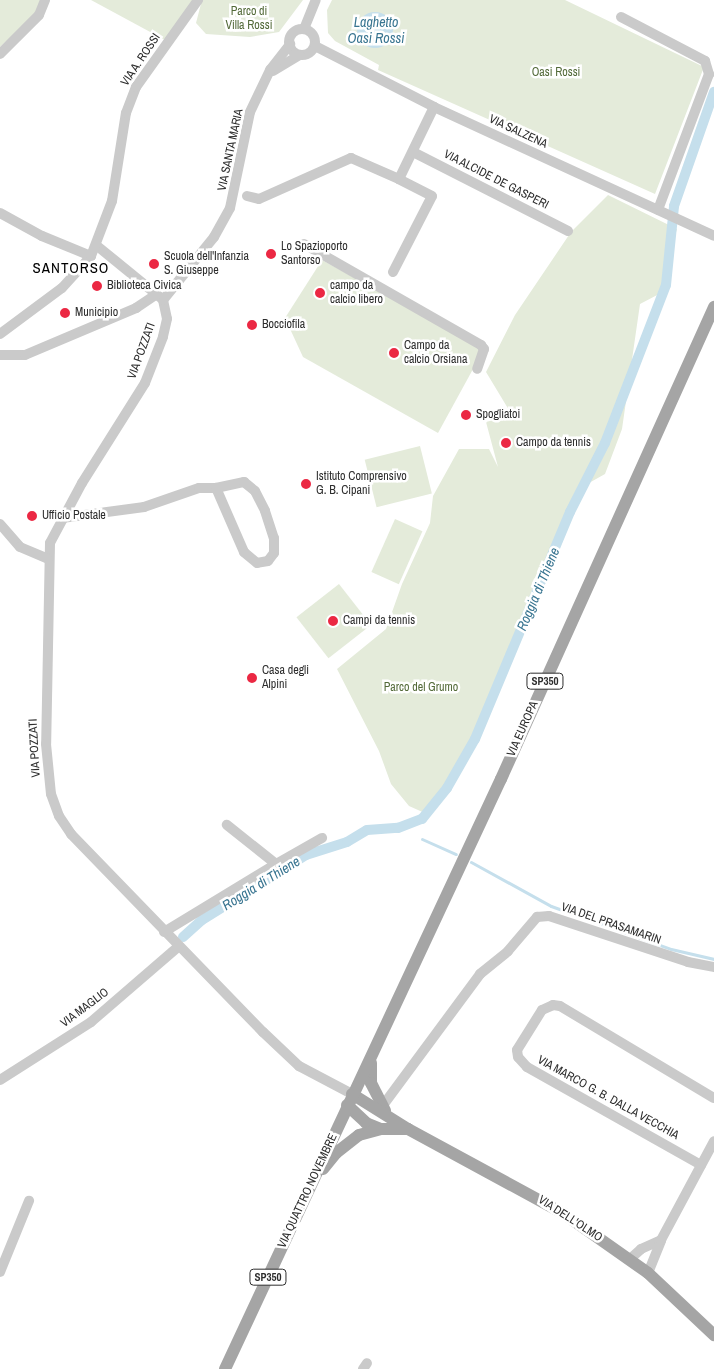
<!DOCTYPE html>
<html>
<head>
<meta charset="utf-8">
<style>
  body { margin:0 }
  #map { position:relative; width:714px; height:1369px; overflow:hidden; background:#fff; font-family:"Archivo Narrow",sans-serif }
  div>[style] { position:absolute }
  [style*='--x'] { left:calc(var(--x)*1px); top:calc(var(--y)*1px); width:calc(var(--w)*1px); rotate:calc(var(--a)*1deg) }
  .green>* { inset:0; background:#e4ebda; transform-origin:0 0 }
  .water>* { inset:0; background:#c5dfec }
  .round { border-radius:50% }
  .stream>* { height:3px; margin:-1.5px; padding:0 1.5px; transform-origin:1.5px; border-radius:1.5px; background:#c5dfec }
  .canal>* { height:10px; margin:-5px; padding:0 5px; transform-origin:5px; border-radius:5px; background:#c5dfec }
  .minor>* { height:10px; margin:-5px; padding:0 5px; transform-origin:5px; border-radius:5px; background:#cacaca }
  .minor>.ring { margin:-5px; padding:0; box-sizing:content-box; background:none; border:10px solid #cacaca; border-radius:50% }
  .major>* { height:12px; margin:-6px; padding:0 6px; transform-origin:6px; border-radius:6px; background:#a5a5a5 }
  .dots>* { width:14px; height:14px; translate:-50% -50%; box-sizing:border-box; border:2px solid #fff; border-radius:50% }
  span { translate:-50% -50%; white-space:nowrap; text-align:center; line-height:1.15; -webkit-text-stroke:5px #fff; paint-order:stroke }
  .shield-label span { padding:1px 4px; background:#fff; border:1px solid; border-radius:4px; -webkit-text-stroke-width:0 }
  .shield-label { font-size:11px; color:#2d2d2d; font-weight:700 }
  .park-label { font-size:12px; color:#536a39 }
  .street-label { font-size:12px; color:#2d2d2d }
  .poi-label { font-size:12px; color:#2d2d2d }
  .left { translate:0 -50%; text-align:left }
  .water-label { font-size:14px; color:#397591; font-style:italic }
  .quarter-label { font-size:15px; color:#000; letter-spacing:1px }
</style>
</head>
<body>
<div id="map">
  <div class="green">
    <i style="clip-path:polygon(0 0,43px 0,38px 12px,0 47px)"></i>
    <i style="clip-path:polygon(91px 0,198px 0,165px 40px)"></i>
    <i style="clip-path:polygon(202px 0,303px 0,279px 32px,250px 37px,206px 34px,196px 23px)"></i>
    <i style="clip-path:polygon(332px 0,565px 0,704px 67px,655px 194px,378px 70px,379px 65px,335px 41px,328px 33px,327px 10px)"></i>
    <i style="clip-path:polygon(608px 195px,677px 229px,667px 261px,661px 293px,640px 304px,622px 429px,605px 474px,580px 488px,517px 628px,520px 638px,489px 695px,483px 718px,456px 771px,427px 814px,409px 806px,391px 784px,379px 751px,337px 669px,386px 629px,402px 584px,430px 523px,433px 496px,459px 449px,489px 449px,498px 467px,486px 422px,512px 415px,486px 372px,515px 315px,571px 232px)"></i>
    <i style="clip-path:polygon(322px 260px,484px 349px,438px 433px,303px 357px,285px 318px)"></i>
    <i style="left:420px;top:446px;width:49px;height:57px;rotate:76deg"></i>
    <i style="left:395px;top:519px;width:30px;height:58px;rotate:24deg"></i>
    <i style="left:339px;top:584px;width:52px;height:54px;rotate:52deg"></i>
  </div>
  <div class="water">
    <i class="round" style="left:357px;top:12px;width:36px;height:36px"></i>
  </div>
  <div class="stream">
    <i style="--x:422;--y:839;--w:37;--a:24"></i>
    <i style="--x:471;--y:862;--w:91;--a:28.8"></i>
    <i style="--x:551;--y:906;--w:127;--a:19.7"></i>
    <i style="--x:671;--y:949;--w:44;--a:13.1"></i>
  </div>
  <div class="canal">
    <i style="--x:183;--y:937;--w:25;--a:-42"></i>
    <i style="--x:202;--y:920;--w:123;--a:-32"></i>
    <i style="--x:306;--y:855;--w:43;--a:-17.6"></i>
    <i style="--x:347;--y:842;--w:23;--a:-31"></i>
    <i style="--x:367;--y:830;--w:31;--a:-4"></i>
    <i style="--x:398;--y:828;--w:26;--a:-21"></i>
    <i style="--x:422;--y:819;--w:40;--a:-51"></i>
    <i style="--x:447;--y:788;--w:56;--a:-60.3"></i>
    <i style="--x:475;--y:739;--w:246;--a:-67.3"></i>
    <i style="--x:570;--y:512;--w:77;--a:-63.1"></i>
    <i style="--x:605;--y:443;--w:169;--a:-68.9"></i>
    <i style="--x:666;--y:285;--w:79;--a:-84.2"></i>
    <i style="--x:674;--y:206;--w:121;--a:-70.7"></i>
  </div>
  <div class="minor">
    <i style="--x:621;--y:17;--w:95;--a:27.6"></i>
    <i style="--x:705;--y:61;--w:14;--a:73"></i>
    <i style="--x:709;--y:74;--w:145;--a:110.6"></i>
    <i class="ring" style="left:289px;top:29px;width:16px;height:16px"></i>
    <i style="--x:304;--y:29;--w:31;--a:-68"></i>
    <i style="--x:315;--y:46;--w:134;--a:27.1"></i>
    <i style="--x:434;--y:107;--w:308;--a:24.7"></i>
    <i style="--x:0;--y:54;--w:55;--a:-45"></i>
    <i style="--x:39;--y:15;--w:16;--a:-68"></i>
    <i style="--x:273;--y:71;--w:31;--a:-31"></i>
    <i style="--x:413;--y:152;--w:174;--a:27"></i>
    <i style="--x:247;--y:196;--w:12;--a:14"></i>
    <i style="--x:259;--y:199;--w:101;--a:-24"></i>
    <i style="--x:351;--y:158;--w:52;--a:23.6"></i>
    <i style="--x:0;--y:213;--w:48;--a:28.7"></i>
    <i style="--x:42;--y:236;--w:53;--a:22.2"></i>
    <i style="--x:304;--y:244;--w:204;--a:29.7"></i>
    <i style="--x:481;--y:345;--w:5;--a:53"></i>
    <i style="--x:484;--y:349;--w:21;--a:109"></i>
    <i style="--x:96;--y:245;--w:84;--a:39.2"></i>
    <i style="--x:393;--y:272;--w:85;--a:-62.8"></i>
    <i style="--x:432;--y:196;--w:37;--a:-153"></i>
    <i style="--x:399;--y:179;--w:80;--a:-64.1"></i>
    <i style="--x:163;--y:300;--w:19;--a:78"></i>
    <i style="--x:167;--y:319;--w:18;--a:103"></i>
    <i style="--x:163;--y:337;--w:49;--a:111.4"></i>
    <i style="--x:145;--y:383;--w:118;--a:122.2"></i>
    <i style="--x:82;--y:483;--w:68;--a:118.1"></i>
    <i style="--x:50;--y:543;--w:201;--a:91.1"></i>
    <i style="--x:46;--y:744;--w:50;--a:84.3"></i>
    <i style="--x:51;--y:794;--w:23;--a:70"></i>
    <i style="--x:59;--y:816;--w:22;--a:56"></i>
    <i style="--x:71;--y:834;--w:276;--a:45.9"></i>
    <i style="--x:263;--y:1032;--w:50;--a:43.4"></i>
    <i style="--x:299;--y:1066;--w:60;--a:27.8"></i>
    <i style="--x:163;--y:300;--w:81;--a:-51"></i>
    <i style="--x:214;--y:237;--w:33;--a:-61"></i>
    <i style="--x:230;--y:208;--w:98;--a:-78.2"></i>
    <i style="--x:250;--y:112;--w:47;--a:-64.5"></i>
    <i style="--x:270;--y:70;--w:33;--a:-52"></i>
    <i style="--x:0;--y:334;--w:77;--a:-36.6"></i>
    <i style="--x:62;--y:288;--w:43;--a:-47.8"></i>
    <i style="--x:91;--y:256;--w:59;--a:-69.1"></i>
    <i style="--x:112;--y:201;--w:89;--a:-81"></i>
    <i style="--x:126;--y:113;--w:28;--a:-69"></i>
    <i style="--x:136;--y:87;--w:107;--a:-54.5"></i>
    <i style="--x:0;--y:355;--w:25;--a:0"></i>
    <i style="--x:25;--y:355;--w:121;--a:-22.9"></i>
    <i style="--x:136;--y:308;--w:25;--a:-34"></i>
    <i style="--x:62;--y:518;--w:83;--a:-7.6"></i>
    <i style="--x:144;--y:507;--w:58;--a:-19.1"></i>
    <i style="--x:199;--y:488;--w:17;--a:0"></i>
    <i style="--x:216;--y:488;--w:29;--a:-12"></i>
    <i style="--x:244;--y:482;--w:14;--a:39"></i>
    <i style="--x:255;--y:491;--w:22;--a:63"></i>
    <i style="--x:265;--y:511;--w:28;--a:72"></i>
    <i style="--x:274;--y:538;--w:15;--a:90"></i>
    <i style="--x:274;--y:553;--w:10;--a:127"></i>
    <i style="--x:268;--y:561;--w:11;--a:170"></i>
    <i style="--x:257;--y:563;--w:17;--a:-140"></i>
    <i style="--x:244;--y:552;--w:70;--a:-113.6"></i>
    <i style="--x:0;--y:524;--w:30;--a:49"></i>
    <i style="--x:20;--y:547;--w:30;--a:23"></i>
    <i style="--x:276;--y:864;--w:53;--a:-29.5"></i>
    <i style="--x:164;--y:932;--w:131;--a:-31.3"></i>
    <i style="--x:276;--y:864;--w:63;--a:-141.5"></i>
    <i style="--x:0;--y:1080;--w:108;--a:-32.5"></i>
    <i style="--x:91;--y:1022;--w:115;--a:-40.8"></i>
    <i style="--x:381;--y:1108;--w:167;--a:-53.5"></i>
    <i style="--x:480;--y:974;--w:36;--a:-39"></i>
    <i style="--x:508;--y:951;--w:45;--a:-49.5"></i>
    <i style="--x:537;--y:917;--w:12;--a:-5"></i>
    <i style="--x:549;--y:916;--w:146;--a:18.3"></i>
    <i style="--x:688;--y:962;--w:26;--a:11"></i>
    <i style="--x:701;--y:1165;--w:200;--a:-150.6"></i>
    <i style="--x:527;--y:1067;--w:13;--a:-132"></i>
    <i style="--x:518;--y:1057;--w:7;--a:-98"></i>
    <i style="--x:517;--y:1050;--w:47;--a:-58"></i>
    <i style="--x:542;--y:1010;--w:12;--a:-24"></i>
    <i style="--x:553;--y:1005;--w:7;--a:8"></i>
    <i style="--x:560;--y:1006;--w:179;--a:30.9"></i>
    <i style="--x:630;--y:1259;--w:15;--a:-42"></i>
    <i style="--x:641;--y:1249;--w:22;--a:-24"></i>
    <i style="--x:0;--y:1272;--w:77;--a:-67.8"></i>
    <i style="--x:648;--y:1273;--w:35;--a:-68"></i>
    <i style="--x:661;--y:1240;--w:112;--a:-61.8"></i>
    <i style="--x:363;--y:1369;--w:7;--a:-56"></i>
  </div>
  <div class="major">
    <i style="--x:371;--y:1063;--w:20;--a:90"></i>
    <i style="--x:371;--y:1083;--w:31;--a:63"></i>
    <i style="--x:352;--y:1094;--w:66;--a:32"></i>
    <i style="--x:408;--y:1129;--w:176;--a:28.5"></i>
    <i style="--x:563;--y:1213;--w:104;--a:35.2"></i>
    <i style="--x:648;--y:1273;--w:91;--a:43.2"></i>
    <i style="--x:347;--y:1105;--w:26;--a:43"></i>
    <i style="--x:366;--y:1123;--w:16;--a:22"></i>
    <i style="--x:323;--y:1169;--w:21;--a:-51"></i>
    <i style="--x:336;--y:1153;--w:29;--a:-38"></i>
    <i style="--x:359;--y:1135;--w:23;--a:-15"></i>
    <i style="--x:381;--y:1129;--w:27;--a:0"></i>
    <i style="--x:225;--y:1369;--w:651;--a:-64.93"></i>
    <i style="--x:501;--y:779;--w:518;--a:-65.71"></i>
  </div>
  <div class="dots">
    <i style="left:271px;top:254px;background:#eb2843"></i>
    <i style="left:154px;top:264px;background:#eb2843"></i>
    <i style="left:97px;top:286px;background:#eb2843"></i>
    <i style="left:320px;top:293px;background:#eb2843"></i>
    <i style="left:65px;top:313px;background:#eb2843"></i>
    <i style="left:252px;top:325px;background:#eb2843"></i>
    <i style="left:394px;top:353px;background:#eb2843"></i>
    <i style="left:466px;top:415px;background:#eb2843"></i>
    <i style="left:506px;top:443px;background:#eb2843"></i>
    <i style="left:306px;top:484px;background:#eb2843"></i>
    <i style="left:32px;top:516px;background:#eb2843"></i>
    <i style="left:333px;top:621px;background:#eb2843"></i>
    <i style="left:252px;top:678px;background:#eb2843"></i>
  </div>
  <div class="shield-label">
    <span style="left:545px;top:681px">SP350</span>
    <span style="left:268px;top:1277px">SP350</span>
  </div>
  <div class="park-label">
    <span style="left:249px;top:19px">Parco di<br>Villa Rossi</span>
    <span style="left:556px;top:73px">Oasi Rossi</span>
    <span style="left:421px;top:688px">Parco del Grumo</span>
  </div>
  <div class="street-label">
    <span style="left:141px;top:60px;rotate:-56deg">VIA A. ROSSI</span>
    <span style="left:518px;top:132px;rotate:25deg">VIA SALZENA</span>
    <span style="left:231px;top:150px;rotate:-78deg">VIA SANTA MARIA</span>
    <span style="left:496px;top:180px;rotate:27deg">VIA ALCIDE DE GASPERI</span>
    <span style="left:142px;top:351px;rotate:-70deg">VIA POZZATI</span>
    <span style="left:523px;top:729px;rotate:-66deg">VIA EUROPA</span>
    <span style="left:35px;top:748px;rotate:-93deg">VIA POZZATI</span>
    <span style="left:611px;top:924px;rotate:19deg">VIA DEL PRASAMARIN</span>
    <span style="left:85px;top:1008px;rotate:-37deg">VIA MAGLIO</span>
    <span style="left:608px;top:1098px;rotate:29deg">VIA MARCO G. B. DALLA VECCHIA</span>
    <span style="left:308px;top:1191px;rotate:-65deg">VIA QUATTRO NOVEMBRE</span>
    <span style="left:570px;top:1219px;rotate:33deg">VIA DELL'OLMO</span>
  </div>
  <div class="poi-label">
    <span class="left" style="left:281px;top:254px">Lo Spazioporto<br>Santorso</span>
    <span class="left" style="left:164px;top:264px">Scuola dell'Infanzia<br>S. Giuseppe</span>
    <span class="left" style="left:107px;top:286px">Biblioteca Civica</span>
    <span class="left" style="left:330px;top:293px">campo da<br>calcio libero</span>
    <span class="left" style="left:75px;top:313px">Municipio</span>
    <span class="left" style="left:262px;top:325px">Bocciofila</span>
    <span class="left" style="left:404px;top:353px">Campo da<br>calcio Orsiana</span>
    <span class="left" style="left:476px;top:415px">Spogliatoi</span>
    <span class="left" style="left:516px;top:443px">Campo da tennis</span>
    <span class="left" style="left:316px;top:484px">Istituto Comprensivo<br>G. B. Cipani</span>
    <span class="left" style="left:42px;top:516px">Ufficio Postale</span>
    <span class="left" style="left:343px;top:621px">Campi da tennis</span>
    <span class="left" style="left:262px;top:678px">Casa degli<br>Alpini</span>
  </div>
  <div class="water-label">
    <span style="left:376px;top:30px">Laghetto<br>Oasi Rossi</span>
    <span style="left:538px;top:589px;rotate:-67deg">Roggia di Thiene</span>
    <span style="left:261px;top:883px;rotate:-32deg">Roggia di Thiene</span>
  </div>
  <div class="quarter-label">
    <span style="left:71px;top:268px">SANTORSO</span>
  </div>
</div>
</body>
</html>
